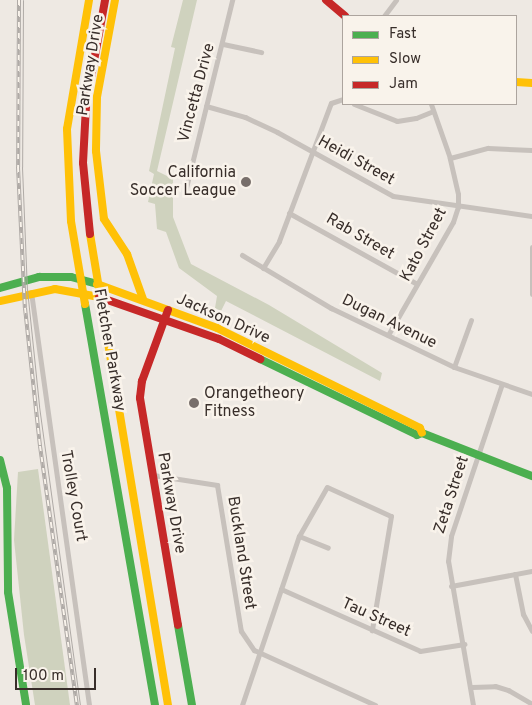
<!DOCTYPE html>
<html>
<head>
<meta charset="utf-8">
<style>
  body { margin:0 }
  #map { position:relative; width:532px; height:705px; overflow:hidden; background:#eee9e3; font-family:Overpass,sans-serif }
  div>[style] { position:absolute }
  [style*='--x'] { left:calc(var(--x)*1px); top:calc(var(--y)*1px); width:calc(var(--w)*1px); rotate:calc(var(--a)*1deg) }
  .green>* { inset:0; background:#cfd2be }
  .street>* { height:5px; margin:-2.5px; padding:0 2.5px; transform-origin:2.5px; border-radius:2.5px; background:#c7c1bc }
  .fast>* { height:8px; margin:-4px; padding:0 4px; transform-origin:4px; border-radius:4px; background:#4caf50 }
  .slow>* { height:8px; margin:-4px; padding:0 4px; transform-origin:4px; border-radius:4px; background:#ffc107 }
  .jam>* { height:8px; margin:-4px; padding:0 4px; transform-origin:4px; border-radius:4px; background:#c62828 }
  .tram>* { height:1px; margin:-0.5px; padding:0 0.5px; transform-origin:0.5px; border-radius:0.5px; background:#afaaa6 }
  .rail>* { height:4px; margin-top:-2px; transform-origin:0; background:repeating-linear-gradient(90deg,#f9f3eb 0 5.5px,#afaaa6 0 11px); box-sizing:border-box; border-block:1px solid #afaaa6 }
  .dots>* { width:14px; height:14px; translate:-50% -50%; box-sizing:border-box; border:2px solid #f9f3eb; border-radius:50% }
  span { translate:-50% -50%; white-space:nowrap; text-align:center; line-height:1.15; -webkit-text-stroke:5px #f9f3eb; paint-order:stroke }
  .street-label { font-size:16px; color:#382e2a }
  .poi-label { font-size:16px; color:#382e2a }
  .right { translate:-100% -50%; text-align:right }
  .left { translate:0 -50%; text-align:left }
  .legend { position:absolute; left:342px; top:15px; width:175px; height:90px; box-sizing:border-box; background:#f9f3eb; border:1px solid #aca49e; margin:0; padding:6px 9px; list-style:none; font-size:15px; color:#382e2a }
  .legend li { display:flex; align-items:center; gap:10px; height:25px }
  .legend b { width:25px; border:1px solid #aca49e }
  .scale { position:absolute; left:15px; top:668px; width:81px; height:22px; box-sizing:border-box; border:2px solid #382e2a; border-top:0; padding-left:6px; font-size:15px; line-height:18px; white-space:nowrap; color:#382e2a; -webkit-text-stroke:4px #f9f3eb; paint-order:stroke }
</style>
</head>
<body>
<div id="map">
  <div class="green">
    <i style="clip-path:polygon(183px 0,197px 0,157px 171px,173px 179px,173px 217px,191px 264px,269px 305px,382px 373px,380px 381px,226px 301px,221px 311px,215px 308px,217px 296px,179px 268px,166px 232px,157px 229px,155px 204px,148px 202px,154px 174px,149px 171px,175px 48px,171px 47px)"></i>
    <i style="clip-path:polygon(38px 469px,70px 705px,35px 705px,24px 635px,14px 540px,18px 472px)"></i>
  </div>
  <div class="street">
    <i style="--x:384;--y:16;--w:20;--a:-53"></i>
    <i style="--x:223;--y:44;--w:39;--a:12"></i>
    <i style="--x:354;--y:104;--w:46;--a:21.6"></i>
    <i style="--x:397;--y:121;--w:19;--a:-9"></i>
    <i style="--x:416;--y:118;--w:18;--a:-22"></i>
    <i style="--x:206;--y:106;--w:41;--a:15.8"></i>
    <i style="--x:245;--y:117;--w:35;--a:25"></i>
    <i style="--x:277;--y:132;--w:132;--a:28.9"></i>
    <i style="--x:393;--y:196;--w:140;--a:8.2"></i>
    <i style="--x:450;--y:158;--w:39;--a:-15"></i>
    <i style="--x:488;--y:148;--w:44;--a:2.6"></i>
    <i style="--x:185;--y:192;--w:198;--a:-76.2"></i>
    <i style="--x:289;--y:213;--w:146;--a:29"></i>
    <i style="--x:532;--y:247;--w:47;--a:90"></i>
    <i style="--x:242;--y:255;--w:104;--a:30.8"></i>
    <i style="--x:331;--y:308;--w:136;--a:25.6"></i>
    <i style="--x:454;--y:367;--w:83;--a:19.1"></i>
    <i style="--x:263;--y:268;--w:31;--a:-59"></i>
    <i style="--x:279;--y:241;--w:147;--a:-69.4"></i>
    <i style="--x:331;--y:103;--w:13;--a:-18"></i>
    <i style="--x:31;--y:292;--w:417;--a:82"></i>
    <i style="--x:388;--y:335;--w:130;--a:-60.1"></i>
    <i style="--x:453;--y:222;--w:16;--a:-72"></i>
    <i style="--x:458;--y:207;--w:13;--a:-90"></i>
    <i style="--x:458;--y:194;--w:37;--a:-103"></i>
    <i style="--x:450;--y:158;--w:57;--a:-109.4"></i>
    <i style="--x:454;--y:367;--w:50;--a:-70.1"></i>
    <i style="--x:153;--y:475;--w:65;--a:8.9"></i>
    <i style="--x:217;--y:485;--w:148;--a:80.7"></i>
    <i style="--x:241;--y:631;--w:23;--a:56"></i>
    <i style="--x:254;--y:650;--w:133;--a:24.4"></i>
    <i style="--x:299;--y:536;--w:31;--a:22"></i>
    <i style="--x:515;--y:574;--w:41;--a:78.7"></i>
    <i style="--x:523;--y:614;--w:19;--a:62"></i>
    <i style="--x:451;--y:586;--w:82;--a:-10.5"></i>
    <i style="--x:281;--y:589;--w:152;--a:24"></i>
    <i style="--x:420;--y:651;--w:45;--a:-9"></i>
    <i style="--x:472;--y:687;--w:23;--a:-2"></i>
    <i style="--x:495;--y:686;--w:14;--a:17"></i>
    <i style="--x:508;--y:690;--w:28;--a:30"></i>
    <i style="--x:242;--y:705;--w:178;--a:-71.4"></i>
    <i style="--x:299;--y:536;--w:56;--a:-60.3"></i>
    <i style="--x:327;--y:487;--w:70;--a:24.4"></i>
    <i style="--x:391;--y:516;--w:116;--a:99.5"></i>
    <i style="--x:473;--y:705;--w:146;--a:-99.8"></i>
    <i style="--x:448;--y:561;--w:25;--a:-83"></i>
    <i style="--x:451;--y:536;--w:160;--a:-71.5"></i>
  </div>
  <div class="fast">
    <i style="--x:0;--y:288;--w:41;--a:-15.8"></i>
    <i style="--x:39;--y:277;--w:32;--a:0"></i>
    <i style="--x:71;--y:277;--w:27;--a:15"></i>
    <i style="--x:85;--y:304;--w:407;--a:80.1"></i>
    <i style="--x:260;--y:359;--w:174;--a:25.8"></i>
    <i style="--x:417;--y:435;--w:5;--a:-22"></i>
    <i style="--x:422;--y:433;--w:118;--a:21.4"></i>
    <i style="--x:0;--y:460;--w:29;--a:76"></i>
    <i style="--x:7;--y:488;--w:104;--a:89.4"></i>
    <i style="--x:8;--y:592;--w:114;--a:80.9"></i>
    <i style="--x:178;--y:625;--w:81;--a:80.1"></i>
  </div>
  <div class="slow">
    <i style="--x:115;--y:0;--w:99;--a:100.5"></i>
    <i style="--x:97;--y:97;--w:54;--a:91.1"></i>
    <i style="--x:96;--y:151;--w:68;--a:83.3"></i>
    <i style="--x:104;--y:219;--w:42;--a:56.7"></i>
    <i style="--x:127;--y:254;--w:48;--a:70.4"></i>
    <i style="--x:516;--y:82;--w:16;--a:4"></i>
    <i style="--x:90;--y:234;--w:477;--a:80.6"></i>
    <i style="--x:97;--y:284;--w:128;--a:20.1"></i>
    <i style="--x:217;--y:328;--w:226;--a:26.2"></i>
    <i style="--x:420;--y:428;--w:5;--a:68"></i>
    <i style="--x:0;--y:301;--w:56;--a:-12.3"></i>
    <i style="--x:55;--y:289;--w:45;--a:10.3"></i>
    <i style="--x:85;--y:304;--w:84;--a:-99.6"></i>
    <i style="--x:71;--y:221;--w:92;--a:-92.5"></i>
    <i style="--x:67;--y:129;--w:131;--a:-80.3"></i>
  </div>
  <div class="jam">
    <i style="--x:326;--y:0;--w:25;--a:40"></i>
    <i style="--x:90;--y:234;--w:71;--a:-95.6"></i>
    <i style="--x:83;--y:163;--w:58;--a:-87"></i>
    <i style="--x:86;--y:105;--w:107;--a:-79.7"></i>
    <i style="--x:99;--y:297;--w:127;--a:19.3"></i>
    <i style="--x:219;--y:339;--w:46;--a:26"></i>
    <i style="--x:168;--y:310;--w:76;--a:110.1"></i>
    <i style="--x:142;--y:381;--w:17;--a:97"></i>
    <i style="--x:140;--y:398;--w:230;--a:80.5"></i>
  </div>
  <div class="tram">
    <i style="--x:23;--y:0;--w:167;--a:90.3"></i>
    <i style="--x:22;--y:167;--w:122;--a:87.7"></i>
    <i style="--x:27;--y:289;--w:118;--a:84.1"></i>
    <i style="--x:39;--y:406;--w:302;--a:82.2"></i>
  </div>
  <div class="rail">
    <i style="--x:19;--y:0;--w:167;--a:90.3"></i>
    <i style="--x:18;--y:167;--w:141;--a:87.2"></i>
    <i style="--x:25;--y:308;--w:139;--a:83.8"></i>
    <i style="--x:40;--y:446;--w:262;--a:81.9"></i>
  </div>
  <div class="dots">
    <i style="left:246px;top:182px;background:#786f6b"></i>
    <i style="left:194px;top:403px;background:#786f6b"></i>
  </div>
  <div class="street-label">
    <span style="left:91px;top:65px;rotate:-81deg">Parkway Drive</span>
    <span style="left:197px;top:93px;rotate:-75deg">Vincetta Drive</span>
    <span style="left:356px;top:161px;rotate:29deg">Heidi Street</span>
    <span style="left:360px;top:237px;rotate:30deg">Rab Street</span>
    <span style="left:424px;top:245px;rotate:-62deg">Kato Street</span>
    <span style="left:223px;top:319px;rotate:24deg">Jackson Drive</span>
    <span style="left:389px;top:322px;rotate:26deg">Dugan Avenue</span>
    <span style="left:109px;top:350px;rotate:80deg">Fletcher Parkway</span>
    <span style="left:452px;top:495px;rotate:-72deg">Zeta Street</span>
    <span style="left:73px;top:496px;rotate:80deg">Trolley Court</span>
    <span style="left:171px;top:503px;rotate:80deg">Parkway Drive</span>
    <span style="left:241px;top:553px;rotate:81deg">Buckland Street</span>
    <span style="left:376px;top:618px;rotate:24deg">Tau Street</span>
  </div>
  <div class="poi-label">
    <span class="right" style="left:236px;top:182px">California<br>Soccer League</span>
    <span class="left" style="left:204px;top:403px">Orangetheory<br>Fitness</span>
  </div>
  <ul class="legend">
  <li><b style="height:6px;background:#4caf50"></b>Fast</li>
  <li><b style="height:6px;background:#ffc107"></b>Slow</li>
  <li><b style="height:6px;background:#c62828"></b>Jam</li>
  </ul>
  <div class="scale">100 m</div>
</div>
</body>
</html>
